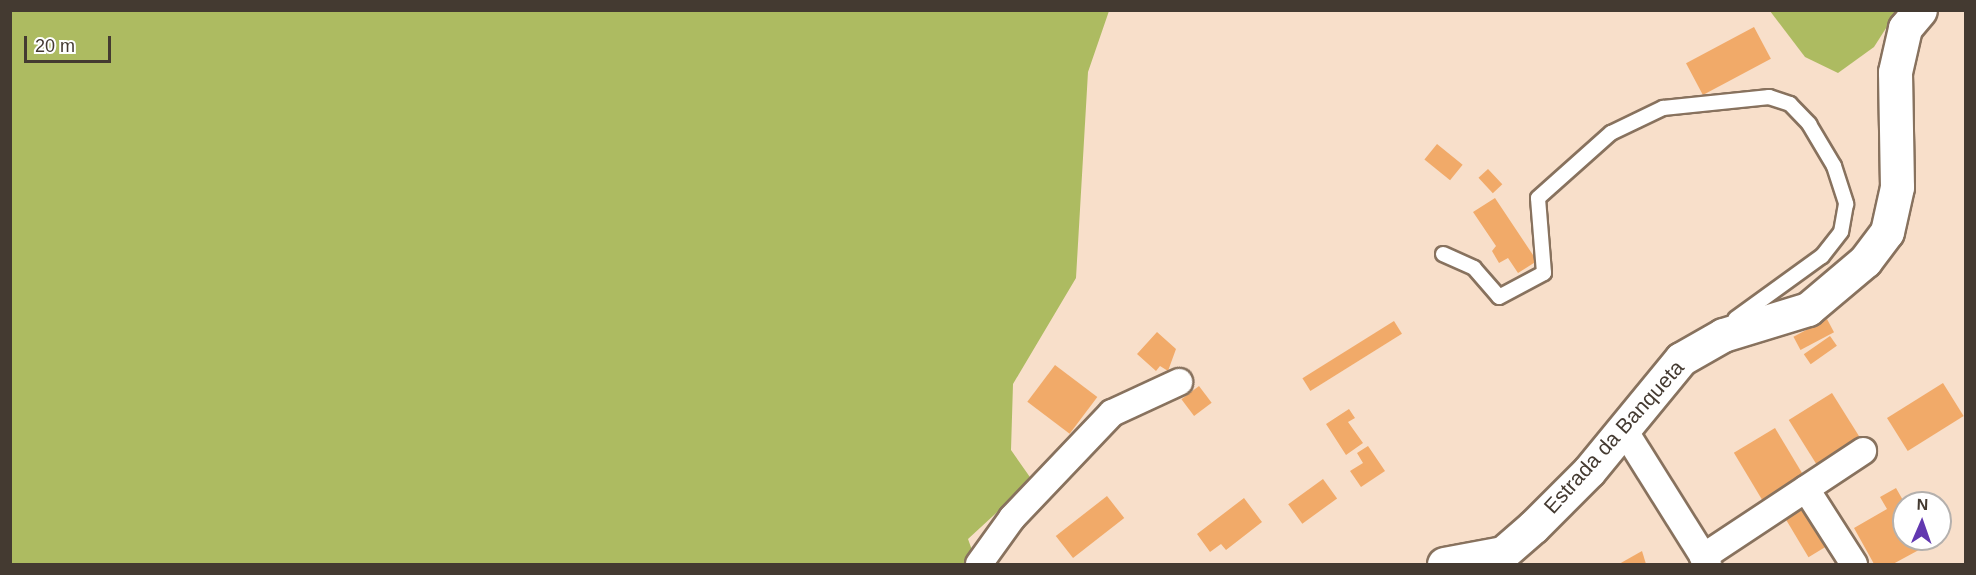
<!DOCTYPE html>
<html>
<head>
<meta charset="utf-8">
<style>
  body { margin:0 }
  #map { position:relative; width:1976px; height:575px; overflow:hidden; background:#f8dfca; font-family:Arial,sans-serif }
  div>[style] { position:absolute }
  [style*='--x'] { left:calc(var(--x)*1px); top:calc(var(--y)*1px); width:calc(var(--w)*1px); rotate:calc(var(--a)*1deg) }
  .forest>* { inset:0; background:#adbb61 }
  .building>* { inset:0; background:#f1aa69; transform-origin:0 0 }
  .roads { filter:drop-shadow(2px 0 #88725e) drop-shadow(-2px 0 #88725e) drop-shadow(0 2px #88725e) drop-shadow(0 -2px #88725e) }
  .lane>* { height:14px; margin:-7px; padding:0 7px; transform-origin:7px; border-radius:7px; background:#fff }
  .street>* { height:26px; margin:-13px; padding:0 13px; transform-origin:13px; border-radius:13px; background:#fff }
  .secondary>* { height:33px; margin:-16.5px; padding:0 16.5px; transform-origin:16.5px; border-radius:16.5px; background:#fff }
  span { translate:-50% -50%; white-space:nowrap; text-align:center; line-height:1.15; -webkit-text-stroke:4.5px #fff; paint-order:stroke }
  .street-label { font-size:21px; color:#443a31 }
  .frame { position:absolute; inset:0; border:12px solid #443a31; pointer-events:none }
  .north { position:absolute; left:1892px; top:491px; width:60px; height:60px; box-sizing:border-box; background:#fff; border:2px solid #b4b0ad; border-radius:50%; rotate:2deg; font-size:16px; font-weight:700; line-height:24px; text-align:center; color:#443a31 }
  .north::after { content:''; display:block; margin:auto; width:21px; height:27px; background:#6238b0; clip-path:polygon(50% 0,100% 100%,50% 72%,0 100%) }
  .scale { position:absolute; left:24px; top:36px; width:87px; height:27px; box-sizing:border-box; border:3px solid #443a31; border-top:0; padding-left:8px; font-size:18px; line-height:21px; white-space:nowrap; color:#443a31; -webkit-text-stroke:4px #fff; paint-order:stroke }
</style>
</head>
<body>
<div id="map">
  <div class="forest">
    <i style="clip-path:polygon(10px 11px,1109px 11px,1088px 72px,1076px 278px,1013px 384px,1011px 450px,1032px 480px,968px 539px,977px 564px,11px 564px)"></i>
    <i style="clip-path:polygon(1770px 11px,1897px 11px,1874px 47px,1838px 73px,1805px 57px)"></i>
  </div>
  <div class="building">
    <i style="left:1754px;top:27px;width:36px;height:77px;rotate:62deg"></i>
    <i style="left:1437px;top:144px;width:33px;height:20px;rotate:39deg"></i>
    <i style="left:1488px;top:169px;width:21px;height:13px;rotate:47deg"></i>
    <i style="clip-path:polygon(1495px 198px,1537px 261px,1518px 273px,1508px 258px,1499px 263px,1492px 251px,1496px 246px,1473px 212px)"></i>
    <i style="left:1827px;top:319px;width:15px;height:38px;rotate:62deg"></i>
    <i style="left:1394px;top:321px;width:15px;height:108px;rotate:58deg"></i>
    <i style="clip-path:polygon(1157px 332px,1176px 349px,1168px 371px,1160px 366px,1156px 371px,1137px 354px)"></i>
    <i style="left:1830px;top:336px;width:12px;height:32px;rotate:55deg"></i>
    <i style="left:1055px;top:365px;width:53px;height:46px;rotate:37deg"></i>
    <i style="left:1943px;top:383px;width:39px;height:66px;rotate:58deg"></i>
    <i style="left:1199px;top:386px;width:21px;height:22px;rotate:53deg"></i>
    <i style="left:1832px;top:393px;width:52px;height:51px;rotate:58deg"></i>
    <i style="clip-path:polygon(1349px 409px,1355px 418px,1348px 422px,1363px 443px,1346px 455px,1326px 424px)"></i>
    <i style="left:1775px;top:428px;width:56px;height:48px;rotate:59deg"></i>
    <i style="clip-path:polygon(1368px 446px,1385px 471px,1361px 487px,1350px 471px,1363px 463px,1357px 453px)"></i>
    <i style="left:1323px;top:479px;width:24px;height:43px;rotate:54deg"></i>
    <i style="clip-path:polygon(1896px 488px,1904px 502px,1904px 539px,1925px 539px,1928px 545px,1893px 564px,1874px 564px,1854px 528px,1887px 509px,1880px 497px)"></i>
    <i style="left:1107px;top:496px;width:28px;height:65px;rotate:52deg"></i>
    <i style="clip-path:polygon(1244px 498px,1262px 522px,1226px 550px,1221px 544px,1210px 552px,1197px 534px)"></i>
    <i style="left:1804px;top:505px;width:47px;height:23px;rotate:59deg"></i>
    <i style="clip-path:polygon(1642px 551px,1646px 564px,1619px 564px)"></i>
  </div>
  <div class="roads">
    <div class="lane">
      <i style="--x:1443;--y:254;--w:34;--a:24"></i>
      <i style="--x:1474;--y:268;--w:38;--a:49"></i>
      <i style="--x:1499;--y:297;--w:51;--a:-28.1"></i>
      <i style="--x:1544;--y:273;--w:75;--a:-94.6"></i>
      <i style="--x:1538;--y:198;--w:98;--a:-41.7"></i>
      <i style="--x:1611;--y:133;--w:58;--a:-25.7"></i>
      <i style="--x:1663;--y:108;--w:107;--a:-5.9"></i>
      <i style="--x:1769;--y:97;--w:22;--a:18"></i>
      <i style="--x:1790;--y:104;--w:28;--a:46"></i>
      <i style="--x:1809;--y:124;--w:49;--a:59.2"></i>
      <i style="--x:1834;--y:166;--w:40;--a:72"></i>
      <i style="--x:1846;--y:204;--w:28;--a:100"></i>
      <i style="--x:1841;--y:232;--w:31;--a:128"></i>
      <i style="--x:1822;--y:256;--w:107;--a:144.1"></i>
    </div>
    <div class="street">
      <i style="--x:1624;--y:430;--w:158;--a:57.9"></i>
      <i style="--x:1806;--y:489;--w:89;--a:57.4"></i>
      <i style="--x:1703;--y:557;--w:192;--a:-33.5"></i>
      <i style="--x:979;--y:564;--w:57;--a:-54.3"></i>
      <i style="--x:1012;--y:518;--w:145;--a:-46.4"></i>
      <i style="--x:1112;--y:413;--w:74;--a:-24.8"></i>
    </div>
    <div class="secondary">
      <i style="--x:1444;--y:564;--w:60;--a:-10.6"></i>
      <i style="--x:1503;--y:553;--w:40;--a:-41"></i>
      <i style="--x:1533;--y:527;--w:79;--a:-45"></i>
      <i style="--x:1589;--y:471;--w:145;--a:-50.6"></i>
      <i style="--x:1681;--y:359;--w:48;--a:-29.7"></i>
      <i style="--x:1723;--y:335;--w:89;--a:-17"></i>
      <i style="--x:1808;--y:309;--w:75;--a:-40.1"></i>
      <i style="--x:1865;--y:261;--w:36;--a:-53"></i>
      <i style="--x:1887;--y:232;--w:46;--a:-77.5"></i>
      <i style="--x:1897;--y:187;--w:115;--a:-91"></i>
      <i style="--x:1895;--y:72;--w:45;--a:-77.2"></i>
      <i style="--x:1905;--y:28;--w:23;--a:-50"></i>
    </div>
  </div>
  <div class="street-label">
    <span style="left:1614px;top:437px;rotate:-48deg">Estrada da Banqueta</span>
  </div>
  <div class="frame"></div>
  <div class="north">N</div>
  <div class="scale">20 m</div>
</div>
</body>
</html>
